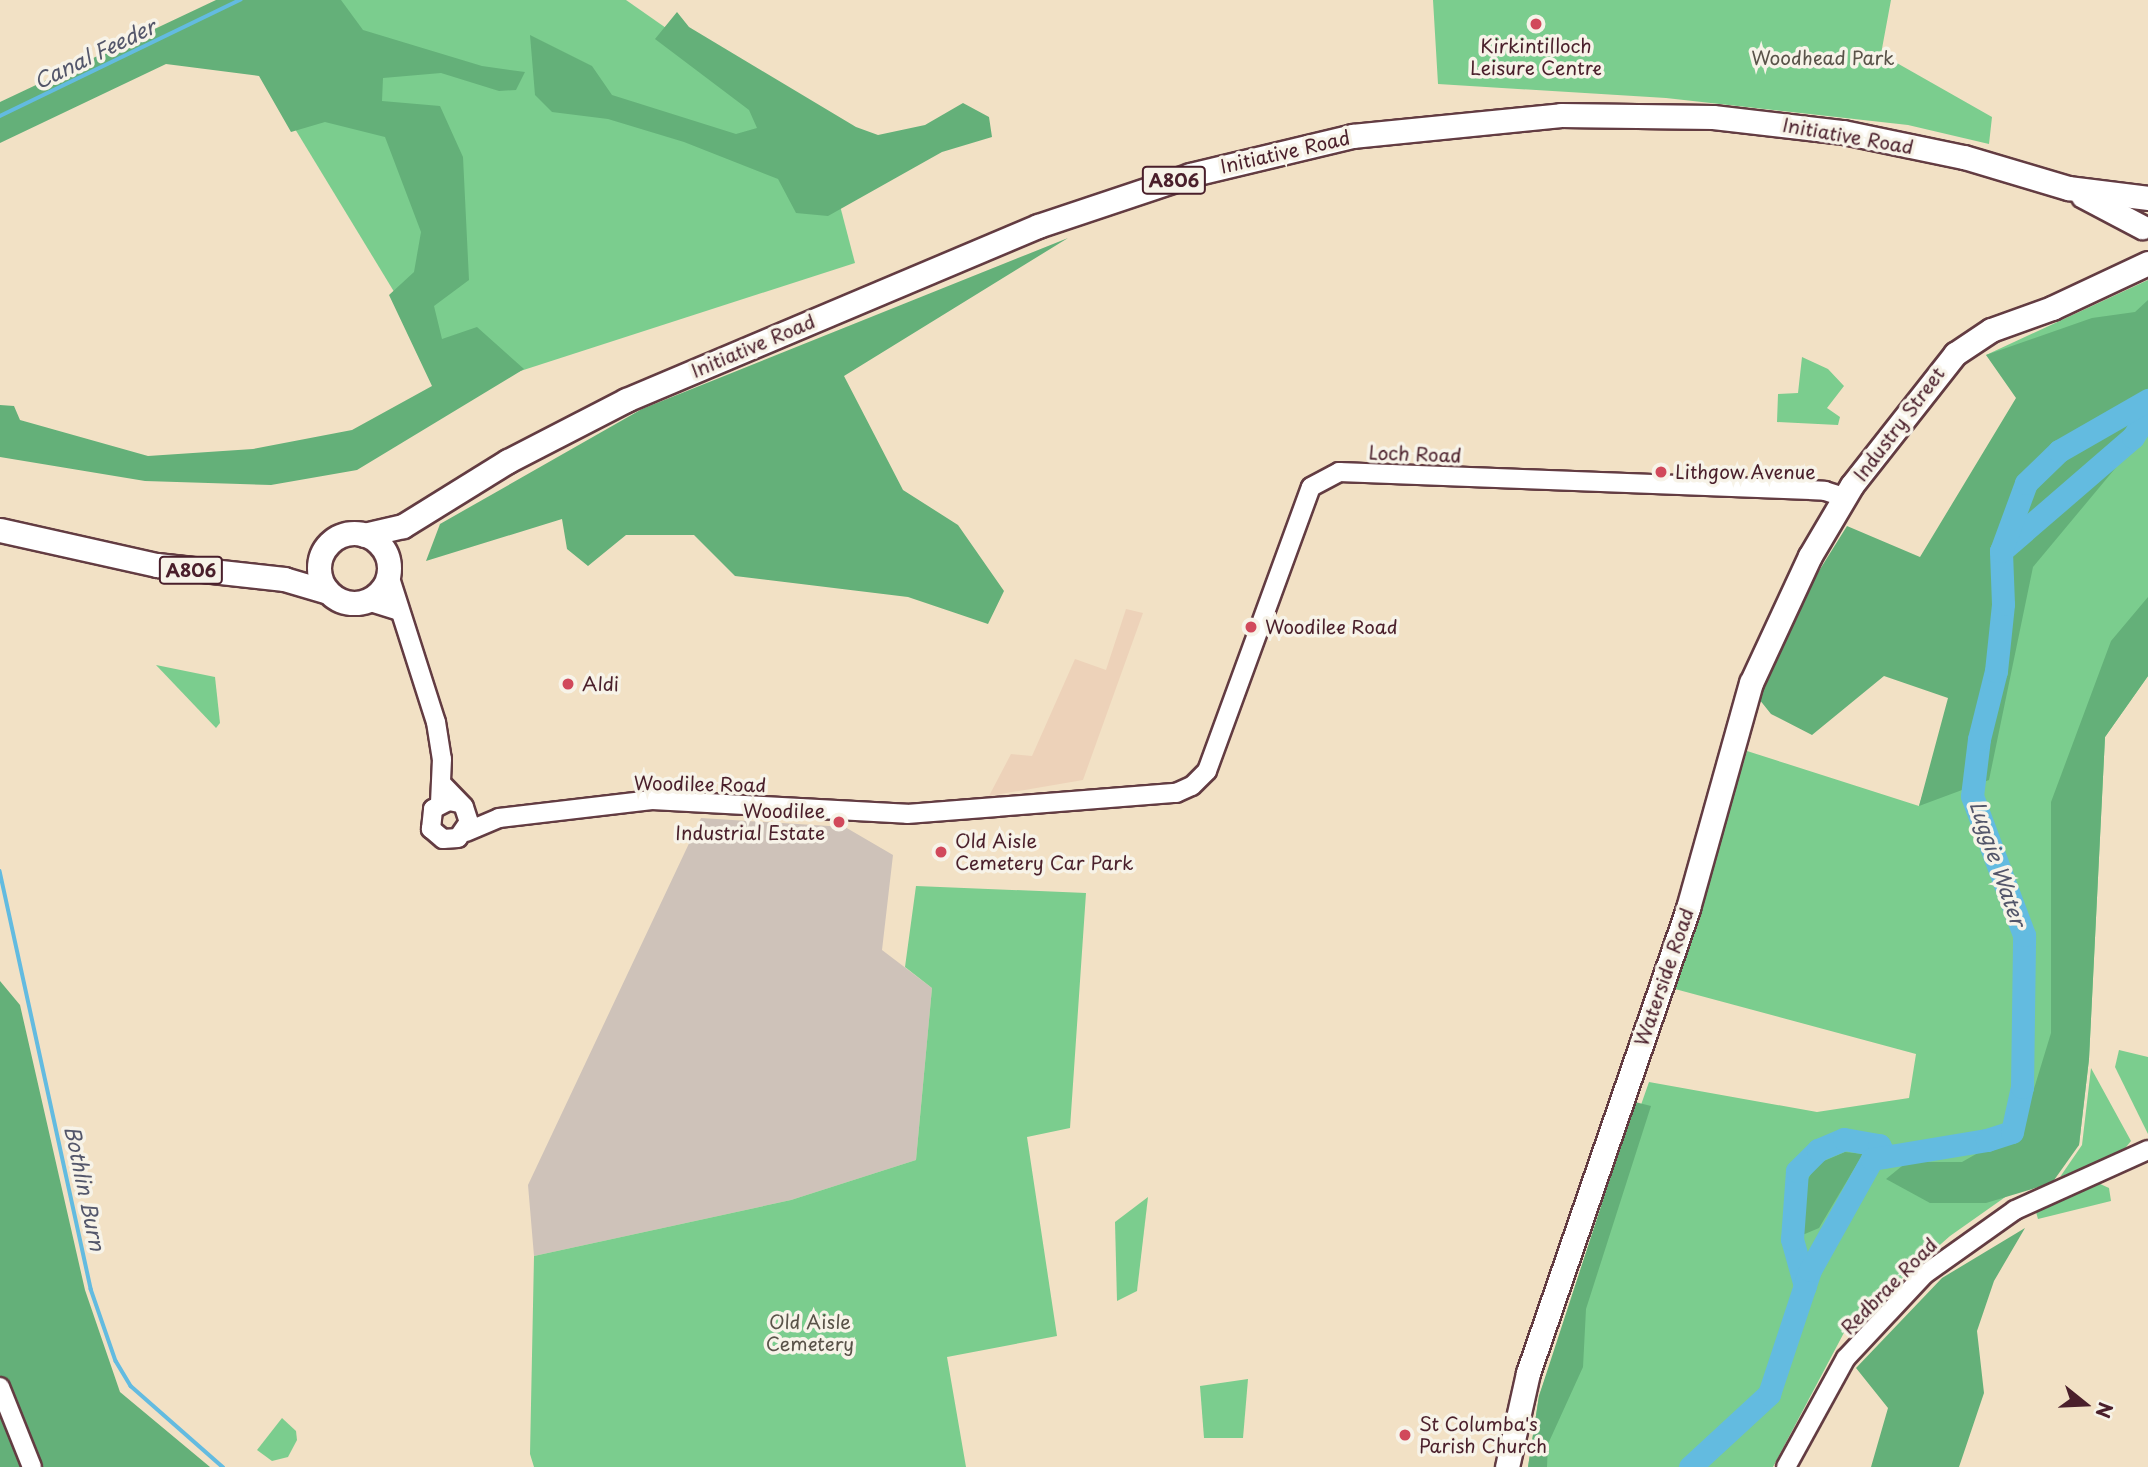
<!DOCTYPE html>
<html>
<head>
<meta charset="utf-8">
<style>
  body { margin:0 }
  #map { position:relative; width:2148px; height:1467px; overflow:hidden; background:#f2e1c5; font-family:"Playpen Sans",sans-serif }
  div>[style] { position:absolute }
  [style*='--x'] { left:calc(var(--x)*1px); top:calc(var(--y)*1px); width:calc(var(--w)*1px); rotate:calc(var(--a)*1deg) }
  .built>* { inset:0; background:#edd2b9 }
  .industrial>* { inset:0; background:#cec2b9 }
  .green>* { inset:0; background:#7bcd8e }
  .forest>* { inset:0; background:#64b079 }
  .stream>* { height:3.5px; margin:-1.75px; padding:0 1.75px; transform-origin:1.75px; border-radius:1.75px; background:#63bbe0 }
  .river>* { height:23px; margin:-11.5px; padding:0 11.5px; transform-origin:11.5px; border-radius:11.5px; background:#63bbe0 }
  .roads { filter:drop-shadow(2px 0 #633c42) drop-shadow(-2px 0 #633c42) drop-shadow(0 2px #633c42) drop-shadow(0 -2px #633c42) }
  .minor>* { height:18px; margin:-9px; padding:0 9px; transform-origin:9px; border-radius:9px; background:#fff }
  .major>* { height:23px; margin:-11.5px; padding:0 11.5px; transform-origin:11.5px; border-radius:11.5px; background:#fff }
  .major>.ring { margin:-11.5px; padding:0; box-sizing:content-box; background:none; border:23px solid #fff; border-radius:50% }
  .dots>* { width:19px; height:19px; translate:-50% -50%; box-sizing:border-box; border:4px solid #f7f3e8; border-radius:50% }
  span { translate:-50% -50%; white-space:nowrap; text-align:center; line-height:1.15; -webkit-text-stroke:7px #f7f3e8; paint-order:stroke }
  .shield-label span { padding:2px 5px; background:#f7f3e8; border:2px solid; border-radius:5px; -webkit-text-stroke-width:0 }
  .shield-label { font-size:18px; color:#4a1f2b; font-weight:700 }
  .poi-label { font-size:19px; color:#4a1f2b }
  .left { translate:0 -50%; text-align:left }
  .right { translate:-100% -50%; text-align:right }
  .park-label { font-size:19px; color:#595349 }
  .street-label { font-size:19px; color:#4a1f2b }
  .water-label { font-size:21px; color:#53566a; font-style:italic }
  .north { position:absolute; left:2050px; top:1369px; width:70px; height:70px; -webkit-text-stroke:5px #f7f3e8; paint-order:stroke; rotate:108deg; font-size:19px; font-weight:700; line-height:28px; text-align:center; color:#4a1f2b }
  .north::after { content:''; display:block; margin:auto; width:24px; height:32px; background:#4a1f2b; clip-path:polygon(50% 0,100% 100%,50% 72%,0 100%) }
</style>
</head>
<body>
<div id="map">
  <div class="built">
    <i style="clip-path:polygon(1126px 609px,1143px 613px,1083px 780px,989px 796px,1011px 754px,1032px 756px,1075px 659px,1106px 670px)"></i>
  </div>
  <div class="industrial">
    <i style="clip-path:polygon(701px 818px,845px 827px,893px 855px,882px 950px,932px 988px,916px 1160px,791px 1200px,534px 1256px,528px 1185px)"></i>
  </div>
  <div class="green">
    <i style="clip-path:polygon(316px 0,626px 0,822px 137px,855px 263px,455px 392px,241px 40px)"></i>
    <i style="clip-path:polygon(1433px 0,1891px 0,1881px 54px,1992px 117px,1989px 144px,1908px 125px,1666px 98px,1438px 84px)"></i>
    <i style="clip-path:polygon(2148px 280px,2148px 676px,2105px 737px,2089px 1059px,2079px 1145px,1950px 1236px,1847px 1327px,1773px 1467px,1528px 1467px,1539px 1396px,1649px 1082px,1817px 1112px,1909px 1098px,1916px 1054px,1675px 989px,1747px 751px,1919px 806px,2004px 536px,2096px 411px,1986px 355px)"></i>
    <i style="clip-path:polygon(1802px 357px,1828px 369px,1844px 386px,1827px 408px,1840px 417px,1838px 425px,1777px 422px,1778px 394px,1798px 393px)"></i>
    <i style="clip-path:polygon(156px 665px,215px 677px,220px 723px,216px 728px)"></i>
    <i style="clip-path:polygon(916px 886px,1086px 893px,1070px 1128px,1027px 1137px,1057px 1336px,947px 1357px,966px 1467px,534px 1467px,530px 1454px,534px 1256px,791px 1200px,916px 1160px,932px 988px,905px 967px)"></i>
    <i style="clip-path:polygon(2119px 1050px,2148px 1057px,2148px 1134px,2115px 1067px)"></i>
    <i style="clip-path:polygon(2091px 1068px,2131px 1141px,2122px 1152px,2060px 1177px,2082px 1145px)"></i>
    <i style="clip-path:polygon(2098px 1183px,2109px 1188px,2111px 1201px,2038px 1219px,2036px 1212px)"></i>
    <i style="clip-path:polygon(1148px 1197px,1137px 1291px,1117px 1301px,1115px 1222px)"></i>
    <i style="clip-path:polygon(1248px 1379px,1243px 1438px,1204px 1438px,1200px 1386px)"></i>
    <i style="clip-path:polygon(282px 1418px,296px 1431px,297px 1440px,288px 1457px,272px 1461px,257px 1450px)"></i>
  </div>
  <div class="forest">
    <i style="clip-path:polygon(216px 0,341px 0,363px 30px,482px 66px,525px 72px,516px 90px,499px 91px,441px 73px,383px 78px,382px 101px,440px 106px,463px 157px,469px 280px,434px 306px,442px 339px,477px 327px,524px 369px,357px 470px,271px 485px,145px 481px,0 457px,0 405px,14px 406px,20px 420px,148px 456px,253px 449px,352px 430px,432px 386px,389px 295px,414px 272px,421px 232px,385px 137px,325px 122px,291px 132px,259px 76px,166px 64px,0 143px,0 102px)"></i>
    <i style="clip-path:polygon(677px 12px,689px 27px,856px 127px,878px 135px,925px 125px,963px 103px,989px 117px,992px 137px,942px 152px,828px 216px,796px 213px,778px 179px,684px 142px,608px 119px,552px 112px,535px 95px,530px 35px,592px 66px,612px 95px,736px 134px,757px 128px,749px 110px,655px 39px)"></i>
    <i style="clip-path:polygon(1068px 238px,844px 376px,903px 490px,958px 525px,1004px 591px,988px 624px,908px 597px,735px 576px,694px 535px,626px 535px,588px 566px,567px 549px,562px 519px,426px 561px,440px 524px,642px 409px)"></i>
    <i style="clip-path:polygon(2148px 300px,2148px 429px,2033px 567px,1989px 780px,1919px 806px,1948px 698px,1884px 676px,1812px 735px,1771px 714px,1759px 699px,1807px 590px,1847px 526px,1920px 557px,2016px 398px,1986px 355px,2092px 318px,2135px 312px)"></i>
    <i style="clip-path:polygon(2148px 597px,2148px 676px,2105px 737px,2089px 1059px,2079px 1145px,2052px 1183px,1986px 1203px,1930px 1203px,1886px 1179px,1907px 1162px,1962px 1162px,2022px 1128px,2051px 1033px,2051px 802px,2111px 641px)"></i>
    <i style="clip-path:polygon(0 981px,20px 1005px,85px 1290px,120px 1392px,210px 1467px,0 1467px)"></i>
    <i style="clip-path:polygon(1635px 1102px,1651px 1106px,1586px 1309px,1583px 1367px,1548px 1444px,1547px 1467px,1528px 1467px,1539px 1396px)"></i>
    <i style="clip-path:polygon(1845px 1152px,1863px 1154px,1819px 1228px,1800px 1236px,1802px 1189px,1817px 1164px)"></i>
    <i style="clip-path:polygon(2025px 1228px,1994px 1281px,1977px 1331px,1984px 1393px,1959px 1467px,1871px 1467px,1888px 1408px,1856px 1368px,1942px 1278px)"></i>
  </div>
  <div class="stream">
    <i style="--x:0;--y:116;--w:267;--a:-25.8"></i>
    <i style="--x:0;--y:871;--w:428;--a:77.7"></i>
    <i style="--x:91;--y:1289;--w:76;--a:70.9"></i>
    <i style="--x:116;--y:1361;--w:29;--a:59"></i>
    <i style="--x:131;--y:1386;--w:123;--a:41.4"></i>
  </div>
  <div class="river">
    <i style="--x:2001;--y:551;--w:174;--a:-40.8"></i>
    <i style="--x:2133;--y:437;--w:27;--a:-57"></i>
    <i style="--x:1805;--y:1286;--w:49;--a:-105.5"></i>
    <i style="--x:1792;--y:1239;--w:68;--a:-85.8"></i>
    <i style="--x:1797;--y:1171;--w:30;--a:-45"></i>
    <i style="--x:1818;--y:1150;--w:28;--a:-23"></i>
    <i style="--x:1844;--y:1139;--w:36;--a:10"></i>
    <i style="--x:1879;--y:1145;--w:13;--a:61"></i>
    <i style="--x:1690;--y:1467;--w:108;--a:-42.7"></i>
    <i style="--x:1769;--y:1394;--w:131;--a:-71.7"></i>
    <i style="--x:1810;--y:1270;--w:127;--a:-60.8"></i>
    <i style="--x:1872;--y:1159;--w:117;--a:-9.4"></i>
    <i style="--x:1987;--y:1140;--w:26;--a:-18"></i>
    <i style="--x:2012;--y:1132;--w:46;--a:-77.5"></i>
    <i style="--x:2022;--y:1087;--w:152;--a:-89.2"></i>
    <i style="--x:2024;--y:935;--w:148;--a:-110.5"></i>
    <i style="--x:1972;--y:796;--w:57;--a:-83"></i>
    <i style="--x:1979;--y:739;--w:70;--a:-76"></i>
    <i style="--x:1996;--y:671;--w:67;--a:-84"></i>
    <i style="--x:2003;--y:604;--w:53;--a:-92.2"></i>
    <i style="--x:2001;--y:551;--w:72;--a:-69.8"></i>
    <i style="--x:2026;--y:483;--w:46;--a:-44.1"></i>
    <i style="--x:2059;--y:451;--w:103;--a:-29.8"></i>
  </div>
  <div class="roads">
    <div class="minor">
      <i style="--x:389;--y:575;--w:154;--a:72.3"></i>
      <i style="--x:436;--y:722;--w:37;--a:81"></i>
      <i style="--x:442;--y:759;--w:44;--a:92.6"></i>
      <i style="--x:367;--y:601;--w:31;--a:17"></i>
      <i style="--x:443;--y:785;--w:30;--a:46"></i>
      <i style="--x:464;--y:807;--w:16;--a:72"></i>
      <i style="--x:469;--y:822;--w:19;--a:125"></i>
      <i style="--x:458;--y:838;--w:15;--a:176"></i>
      <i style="--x:443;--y:839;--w:16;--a:-140"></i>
      <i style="--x:431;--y:829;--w:20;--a:-84"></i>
      <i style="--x:433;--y:809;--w:18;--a:-27"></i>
      <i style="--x:449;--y:801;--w:10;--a:11"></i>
      <i style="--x:466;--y:832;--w:36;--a:-23"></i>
      <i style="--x:499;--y:818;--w:154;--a:-6.7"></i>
      <i style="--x:652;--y:800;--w:255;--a:3.1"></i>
      <i style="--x:907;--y:814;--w:270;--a:-4.5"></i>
      <i style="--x:1176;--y:793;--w:17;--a:-24"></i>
      <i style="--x:1192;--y:786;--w:21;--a:-45"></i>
      <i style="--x:1207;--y:771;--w:302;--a:-69.9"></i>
      <i style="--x:1311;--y:487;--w:32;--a:-28"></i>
      <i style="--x:1339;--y:472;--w:486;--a:2.2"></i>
      <i style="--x:1825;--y:491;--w:19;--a:18"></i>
      <i style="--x:0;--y:1387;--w:86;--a:68.2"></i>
      <i style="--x:1786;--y:1467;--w:124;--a:-61.2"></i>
      <i style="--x:1846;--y:1358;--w:115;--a:-46.8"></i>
      <i style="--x:1925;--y:1274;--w:110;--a:-35.4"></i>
      <i style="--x:2015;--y:1210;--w:146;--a:-24.3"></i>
    </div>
    <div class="major">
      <i style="--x:2083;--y:196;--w:67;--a:27.7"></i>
      <i style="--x:0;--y:530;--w:161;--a:12.6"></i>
      <i style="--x:157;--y:565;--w:128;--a:6.3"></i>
      <i style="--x:284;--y:579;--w:46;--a:16.5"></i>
      <i class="ring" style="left:319px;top:533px;width:47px;height:47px"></i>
      <i style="--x:364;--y:535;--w:40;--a:-13"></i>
      <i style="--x:403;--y:526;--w:123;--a:-31.8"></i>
      <i style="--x:508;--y:461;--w:133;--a:-27.3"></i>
      <i style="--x:626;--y:400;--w:447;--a:-22.9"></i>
      <i style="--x:1038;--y:226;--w:160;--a:-18.5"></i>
      <i style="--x:1190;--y:175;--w:167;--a:-13.5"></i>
      <i style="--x:1352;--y:136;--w:210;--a:-5.7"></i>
      <i style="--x:1561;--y:115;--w:152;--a:0.8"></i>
      <i style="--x:1713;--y:117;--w:131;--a:6.6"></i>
      <i style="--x:1843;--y:132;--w:124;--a:11.7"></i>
      <i style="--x:1964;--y:157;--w:109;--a:16.6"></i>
      <i style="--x:2068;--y:188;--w:81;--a:7.1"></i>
      <i style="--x:1507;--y:1467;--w:96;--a:-77.4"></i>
      <i style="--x:1528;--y:1373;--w:492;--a:-71"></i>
      <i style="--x:1688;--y:908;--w:234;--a:-74.4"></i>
      <i style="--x:1751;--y:683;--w:140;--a:-65.1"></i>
      <i style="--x:1810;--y:556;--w:82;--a:-59.4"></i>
      <i style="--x:1852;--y:485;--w:167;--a:-51.8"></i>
      <i style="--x:1955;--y:354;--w:43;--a:-33.7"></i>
      <i style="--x:1991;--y:330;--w:65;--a:-19.8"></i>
      <i style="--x:2052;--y:308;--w:106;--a:-25.1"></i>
    </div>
  </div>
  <div class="dots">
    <i style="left:1536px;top:24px;background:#d1495b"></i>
    <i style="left:1661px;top:472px;background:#d1495b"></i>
    <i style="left:1251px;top:627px;background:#d1495b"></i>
    <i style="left:568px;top:684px;background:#d1495b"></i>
    <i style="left:839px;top:822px;background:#d1495b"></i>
    <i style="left:941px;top:852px;background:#d1495b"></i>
    <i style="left:1405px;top:1435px;background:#d1495b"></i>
  </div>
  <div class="shield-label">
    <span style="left:1174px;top:180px">A806</span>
    <span style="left:191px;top:570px">A806</span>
  </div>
  <div class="poi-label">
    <span style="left:1536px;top:57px">Kirkintilloch<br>Leisure Centre</span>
    <span class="left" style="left:1675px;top:472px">Lithgow Avenue</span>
    <span class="left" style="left:1265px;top:627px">Woodilee Road</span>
    <span class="left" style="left:582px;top:684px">Aldi</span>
    <span class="right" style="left:825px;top:822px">Woodilee<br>Industrial Estate</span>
    <span class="left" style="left:955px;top:852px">Old Aisle<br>Cemetery Car Park</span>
    <span class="left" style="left:1419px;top:1435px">St Columba's<br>Parish Church</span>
  </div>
  <div class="park-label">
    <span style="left:1823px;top:58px">Woodhead Park</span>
    <span style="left:810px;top:1333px">Old Aisle<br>Cemetery</span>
  </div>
  <div class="street-label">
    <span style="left:1848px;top:136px;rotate:10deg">Initiative Road</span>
    <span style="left:1285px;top:152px;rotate:-13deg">Initiative Road</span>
    <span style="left:753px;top:346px;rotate:-23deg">Initiative Road</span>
    <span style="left:1899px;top:424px;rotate:-53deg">Industry Street</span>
    <span style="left:1415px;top:454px;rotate:2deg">Loch Road</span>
    <span style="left:700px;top:784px;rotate:1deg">Woodilee Road</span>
    <span style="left:1664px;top:977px;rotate:-71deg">Waterside Road</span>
    <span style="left:1889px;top:1286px;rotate:-45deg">Redbrae Road</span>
  </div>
  <div class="water-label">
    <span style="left:94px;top:53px;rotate:-26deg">Canal Feeder</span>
    <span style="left:1999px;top:863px;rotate:71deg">Luggie Water</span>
    <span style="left:86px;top:1188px;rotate:78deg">Bothlin Burn</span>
  </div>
  <div class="north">N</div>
</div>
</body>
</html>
